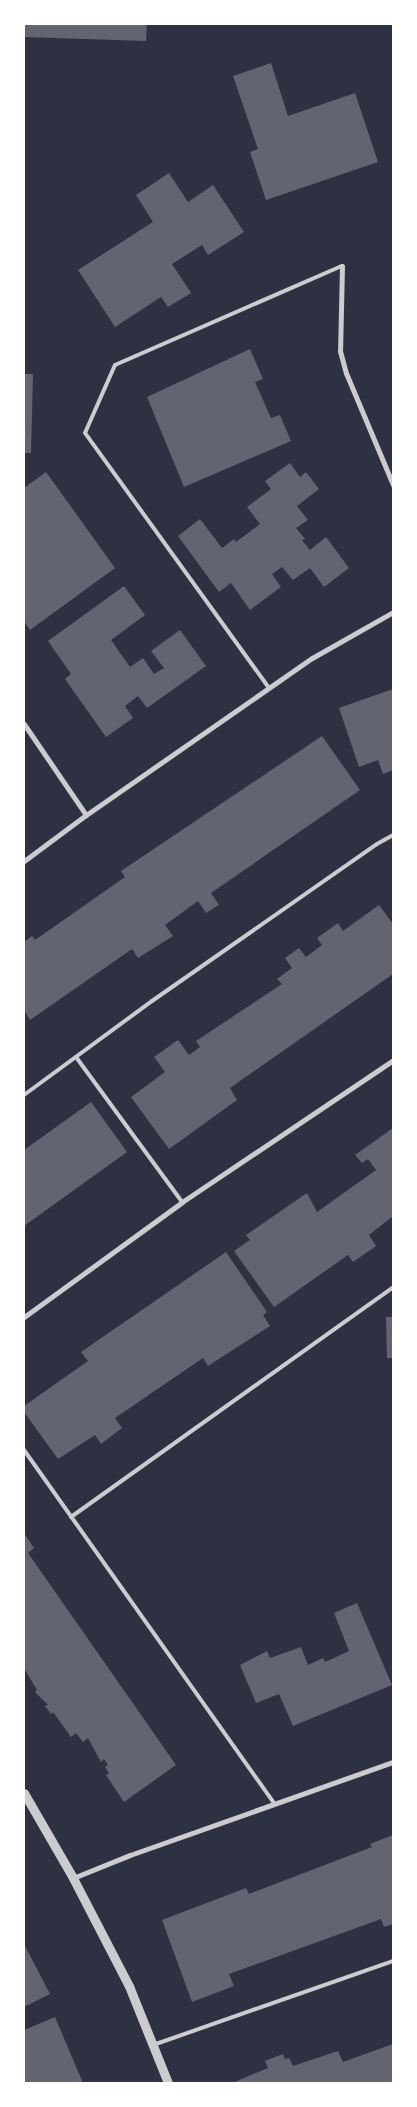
<!DOCTYPE html>
<html>
<head>
<meta charset="utf-8">
<style>
  body { margin:0 }
  #map { position:relative; width:417px; height:2107px; overflow:hidden; background:#2d3142; font-family:Helvetica,sans-serif }
  div>[style] { position:absolute }
  [style*='--x'] { left:calc(var(--x)*1px); top:calc(var(--y)*1px); width:calc(var(--w)*1px); rotate:calc(var(--a)*1deg) }
  .building>* { inset:0; background:#626471 }
  .service>* { height:4px; margin:-2px; padding:0 2px; transform-origin:2px; border-radius:2px; background:#caccd0 }
  .minor>* { height:5px; margin:-2.5px; padding:0 2.5px; transform-origin:2.5px; border-radius:2.5px; background:#caccd0 }
  .tertiary>* { height:9px; margin:-4.5px; padding:0 4.5px; transform-origin:4.5px; border-radius:4.5px; background:#caccd0 }
  span { translate:-50% -50%; white-space:nowrap; text-align:center; line-height:1.15; -webkit-text-stroke:4px #fff; paint-order:stroke }
  .frame { position:absolute; inset:0; border:25px solid #fff; pointer-events:none }
</style>
</head>
<body>
<div id="map">
  <div class="building">
    <i style="clip-path:polygon(24px 24px,147px 24px,146px 41px,24px 37px)"></i>
    <i style="clip-path:polygon(271px 63px,288px 116px,355px 93px,378px 162px,266px 200px,250px 152px,258px 149px,233px 76px)"></i>
    <i style="clip-path:polygon(169px 173px,188px 202px,213px 185px,244px 232px,208px 255px,202px 245px,172px 264px,191px 293px,168px 307px,161px 297px,115px 327px,78px 270px,153px 222px,136px 195px)"></i>
    <i style="clip-path:polygon(250px 349px,263px 379px,255px 382px,271px 418px,280px 415px,291px 441px,184px 487px,147px 397px)"></i>
    <i style="clip-path:polygon(24px 374px,33px 374px,31px 453px,24px 453px)"></i>
    <i style="clip-path:polygon(290px 463px,300px 477px,306px 472px,319px 489px,297px 506px,308px 520px,296px 528px,305px 539px,302px 540px,310px 550px,326px 537px,349px 568px,324px 587px,310px 568px,293px 580px,282px 567px,272px 574px,281px 587px,250px 610px,231px 583px,219px 592px,178px 536px,200px 519px,222px 548px,234px 539px,236px 542px,260px 524px,247px 507px,271px 489px,265px 481px)"></i>
    <i style="clip-path:polygon(46px 472px,115px 568px,30px 630px,24px 621px,24px 488px)"></i>
    <i style="clip-path:polygon(124px 586px,145px 615px,111px 640px,130px 667px,143px 658px,154px 674px,164px 668px,151px 651px,180px 630px,206px 666px,147px 708px,138px 696px,125px 706px,133px 718px,106px 737px,65px 679px,71px 674px,48px 641px)"></i>
    <i style="clip-path:polygon(393px 689px,393px 770px,383px 774px,378px 760px,359px 767px,339px 708px)"></i>
    <i style="clip-path:polygon(322px 736px,360px 790px,211px 893px,219px 905px,206px 913px,198px 901px,165px 925px,173px 936px,138px 958px,132px 949px,30px 1020px,24px 1010px,24px 942px,32px 936px,35px 940px,125px 877px,121px 871px)"></i>
    <i style="clip-path:polygon(379px 905px,393px 924px,393px 974px,230px 1088px,237px 1100px,169px 1149px,131px 1097px,165px 1072px,154px 1057px,178px 1040px,189px 1055px,200px 1047px,196px 1041px,282px 984px,277px 979px,292px 968px,285px 958px,299px 948px,306px 957px,322px 945px,317px 938px,338px 923px,343px 931px)"></i>
    <i style="clip-path:polygon(91px 1102px,127px 1152px,24px 1226px,24px 1150px)"></i>
    <i style="clip-path:polygon(393px 1128px,393px 1216px,369px 1235px,376px 1246px,353px 1262px,348px 1255px,274px 1307px,234px 1251px,250px 1240px,246px 1235px,307px 1193px,317px 1212px,376px 1170px,368px 1159px,362px 1163px,355px 1155px)"></i>
    <i style="clip-path:polygon(226px 1252px,267px 1312px,263px 1315px,270px 1326px,208px 1366px,203px 1358px,115px 1418px,122px 1428px,101px 1444px,95px 1435px,58px 1459px,24px 1412px,24px 1406px,88px 1361px,81px 1352px)"></i>
    <i style="clip-path:polygon(386px 1317px,393px 1317px,393px 1358px,387px 1358px)"></i>
    <i style="clip-path:polygon(24px 1533px,34px 1548px,28px 1553px,176px 1765px,124px 1802px,106px 1775px,109px 1773px,105px 1767px,108px 1765px,104px 1759px,101px 1762px,88px 1738px,83px 1742px,76px 1733px,71px 1737px,53px 1712px,51px 1714px,45px 1706px,48px 1705px,35px 1692px,37px 1690px,24px 1668px)"></i>
    <i style="clip-path:polygon(357px 1603px,392px 1685px,293px 1726px,279px 1694px,256px 1703px,240px 1665px,267px 1651px,270px 1658px,301px 1647px,308px 1665px,323px 1658px,325px 1662px,349px 1651px,334px 1613px)"></i>
    <i style="clip-path:polygon(393px 1835px,393px 1924px,384px 1927px,381px 1919px,229px 1974px,234px 1986px,192px 2002px,162px 1920px,246px 1888px,249px 1894px,372px 1847px,370px 1844px)"></i>
    <i style="clip-path:polygon(24px 1944px,50px 1994px,24px 2007px)"></i>
    <i style="clip-path:polygon(55px 2017px,83px 2083px,24px 2083px,24px 2030px)"></i>
    <i style="clip-path:polygon(393px 2044px,393px 2083px,232px 2083px,268px 2068px,265px 2061px,283px 2054px,285px 2059px,289px 2058px,293px 2066px,338px 2051px,343px 2062px)"></i>
  </div>
  <div class="service">
    <i style="--x:269;--y:688;--w:314;--a:-125.8"></i>
    <i style="--x:85;--y:433;--w:74;--a:-66.2"></i>
    <i style="--x:115;--y:365;--w:248;--a:-23.6"></i>
    <i style="--x:76;--y:1057;--w:180;--a:53.8"></i>
    <i style="--x:24;--y:1095;--w:159;--a:-36.3"></i>
    <i style="--x:152;--y:1001;--w:274;--a:-34.9"></i>
    <i style="--x:377;--y:844;--w:18;--a:-29"></i>
    <i style="--x:24;--y:1450;--w:434;--a:54.7"></i>
    <i style="--x:71;--y:1517;--w:396;--a:-35.5"></i>
    <i style="--x:153;--y:2045;--w:254;--a:-19.3"></i>
  </div>
  <div class="minor">
    <i style="--x:342;--y:266;--w:85;--a:91.3"></i>
    <i style="--x:340;--y:351;--w:23;--a:75"></i>
    <i style="--x:346;--y:373;--w:121;--a:67.2"></i>
    <i style="--x:24;--y:724;--w:110;--a:55.7"></i>
    <i style="--x:24;--y:861;--w:77;--a:-36.6"></i>
    <i style="--x:86;--y:815;--w:275;--a:-34.8"></i>
    <i style="--x:312;--y:658;--w:93;--a:-29.6"></i>
    <i style="--x:24;--y:1317;--w:195;--a:-36"></i>
    <i style="--x:182;--y:1202;--w:254;--a:-33.9"></i>
    <i style="--x:73;--y:1878;--w:61;--a:-22"></i>
    <i style="--x:130;--y:1855;--w:279;--a:-19.5"></i>
  </div>
  <div class="tertiary">
    <i style="--x:24;--y:1793;--w:98;--a:60"></i>
    <i style="--x:73;--y:1878;--w:122;--a:62.6"></i>
    <i style="--x:129;--y:1986;--w:105;--a:68.1"></i>
  </div>
  <div class="frame"></div>
</div>
</body>
</html>
